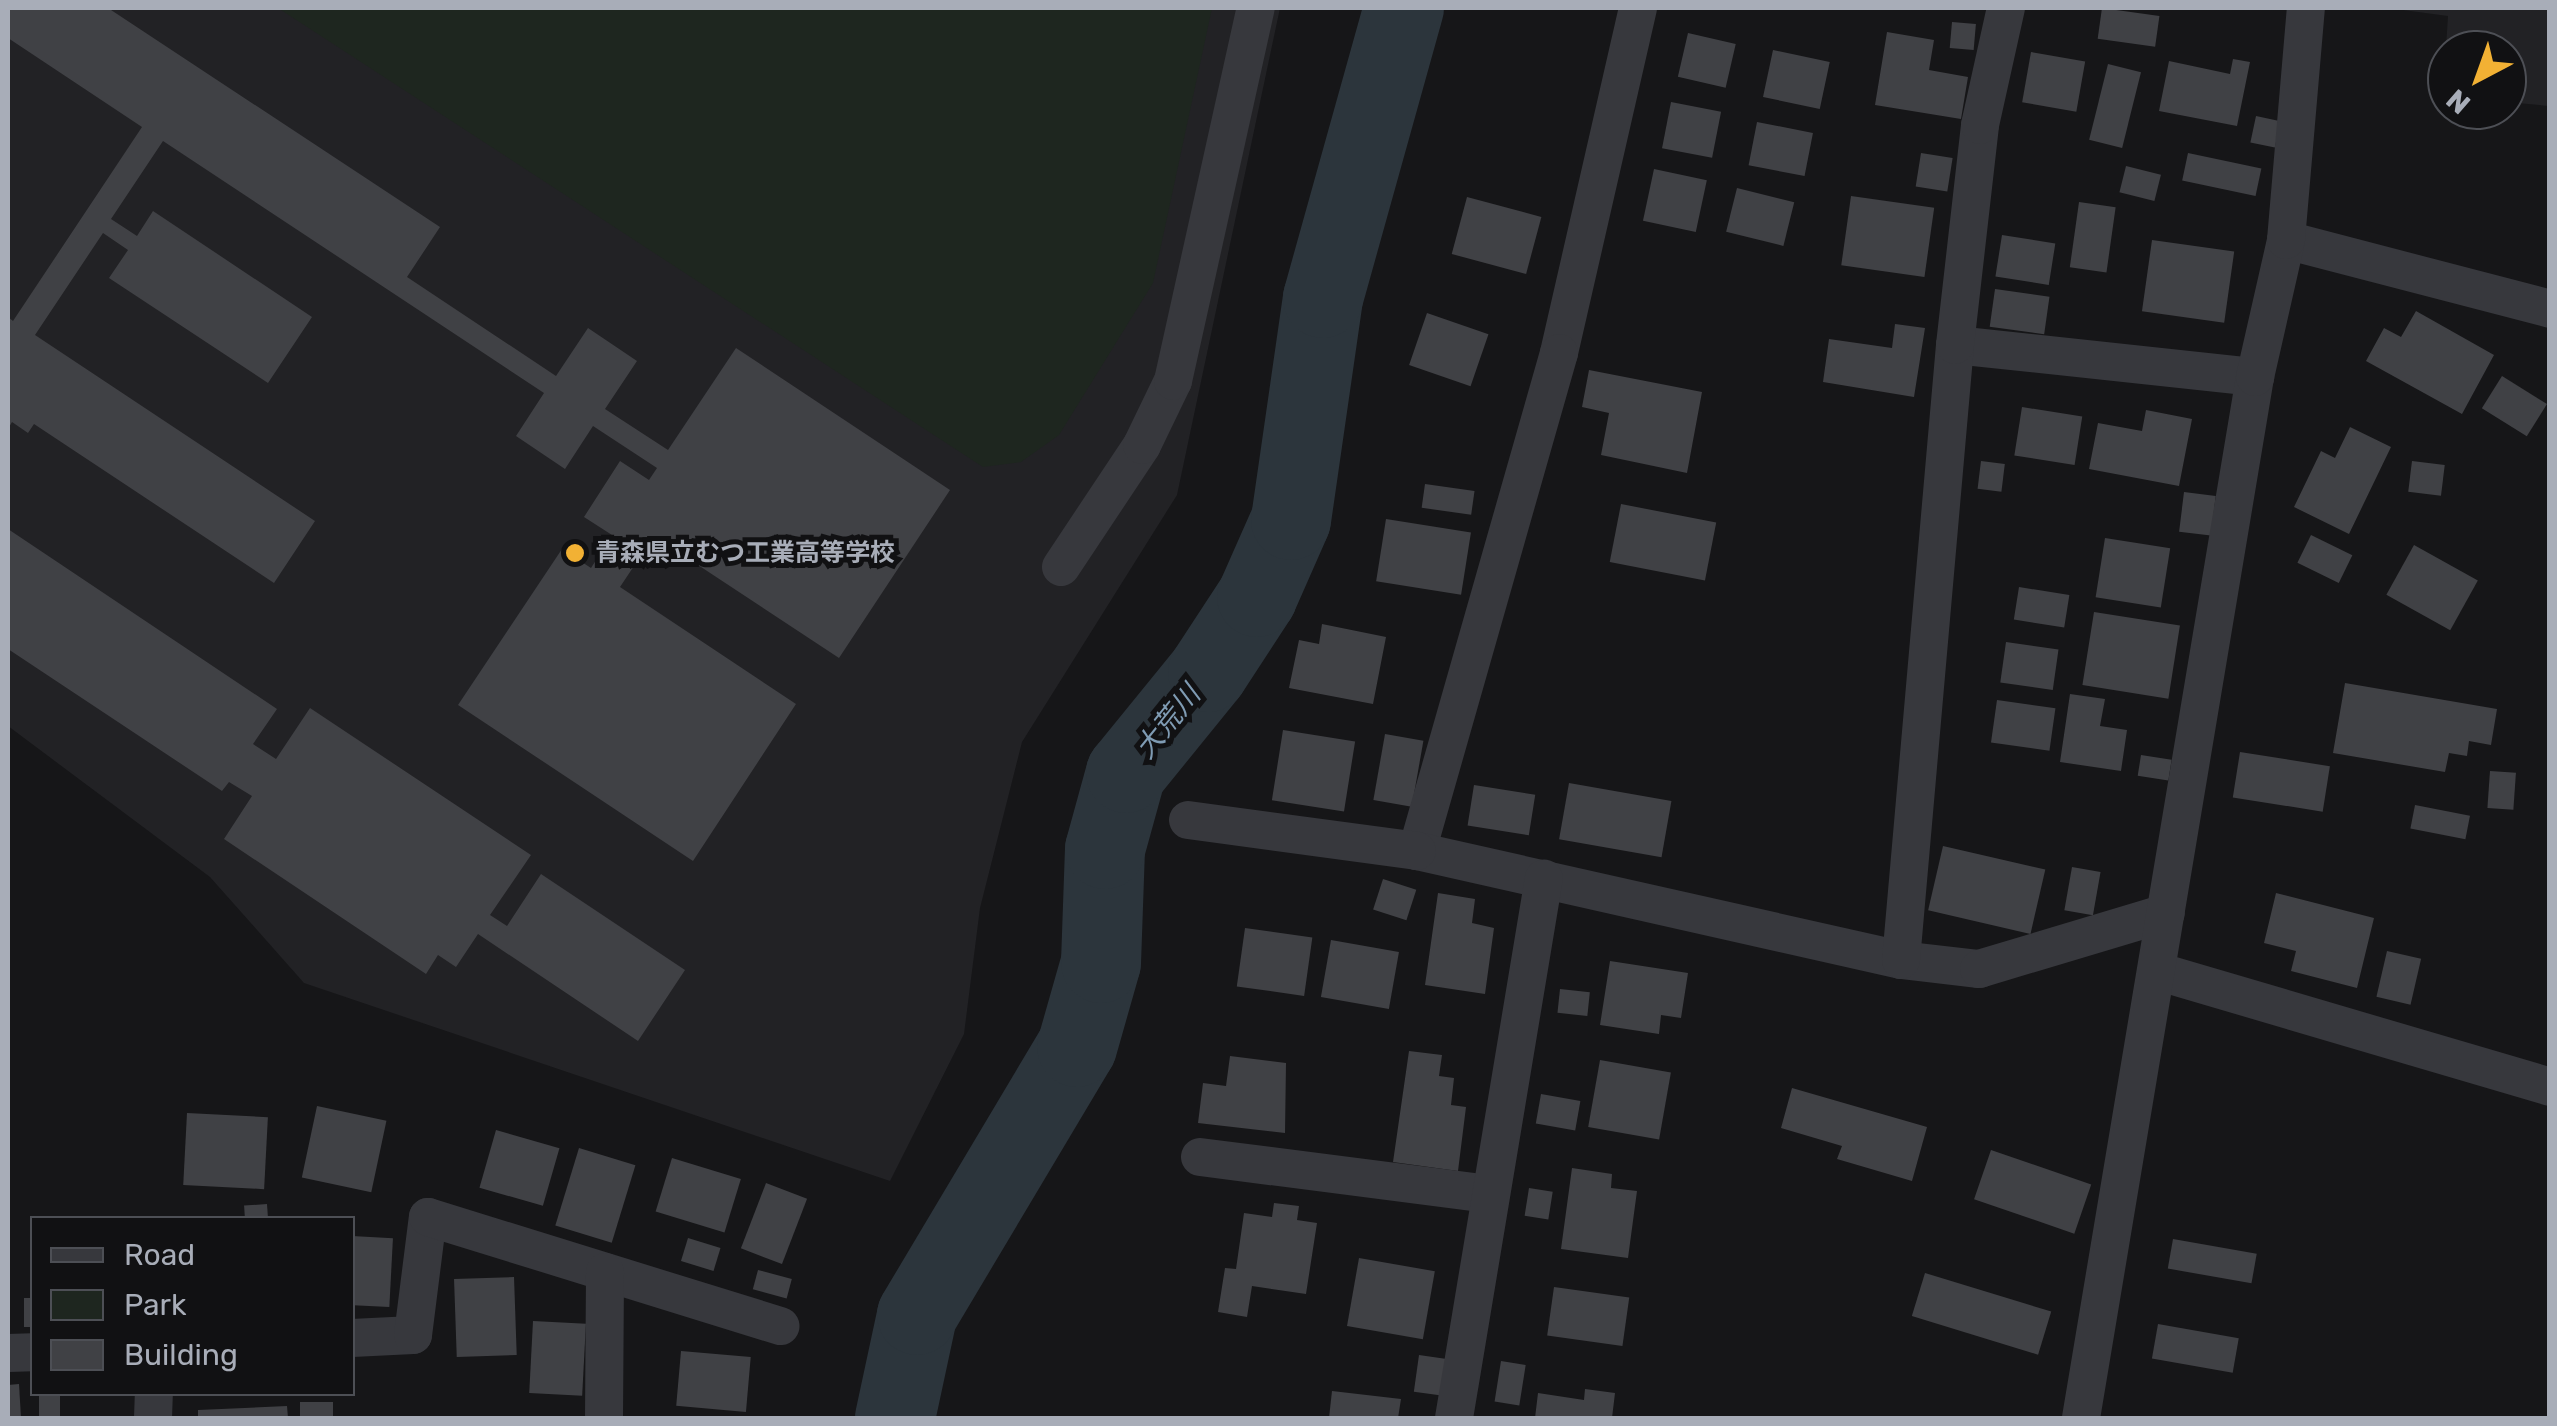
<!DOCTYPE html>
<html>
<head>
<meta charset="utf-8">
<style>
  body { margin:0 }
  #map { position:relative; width:2557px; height:1426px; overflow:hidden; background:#161618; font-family:Rubik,"Noto Sans JP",sans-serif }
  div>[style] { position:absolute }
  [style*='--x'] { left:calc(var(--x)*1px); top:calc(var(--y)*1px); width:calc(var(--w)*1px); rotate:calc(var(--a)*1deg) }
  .built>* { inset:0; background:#222225 }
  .green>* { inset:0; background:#1e261f }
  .river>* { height:80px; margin:-40px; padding:0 40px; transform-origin:40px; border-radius:40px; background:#2c353c }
  .building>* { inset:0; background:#404145; transform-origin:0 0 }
  .minor>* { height:38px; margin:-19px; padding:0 19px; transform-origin:19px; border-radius:19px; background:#37383d }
  .dots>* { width:28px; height:28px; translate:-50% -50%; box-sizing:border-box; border:5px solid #111113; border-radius:50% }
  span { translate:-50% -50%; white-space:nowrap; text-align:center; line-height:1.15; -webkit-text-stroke:10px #111113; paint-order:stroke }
  .poi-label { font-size:25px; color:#a8adb8; font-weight:700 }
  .left { translate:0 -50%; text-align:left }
  .water-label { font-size:28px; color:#7f9bb3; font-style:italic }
  .frame { position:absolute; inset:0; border:10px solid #a8adb8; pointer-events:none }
  .legend { position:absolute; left:30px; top:1216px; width:325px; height:180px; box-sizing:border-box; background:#111113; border:2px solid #4d4f55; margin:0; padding:12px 18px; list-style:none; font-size:30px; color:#a8adb8 }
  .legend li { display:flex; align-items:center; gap:20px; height:50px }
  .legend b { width:50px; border:2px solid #4d4f55 }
  .north { position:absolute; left:2427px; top:30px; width:100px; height:100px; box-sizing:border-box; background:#111113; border:2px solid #4d4f55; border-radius:50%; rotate:221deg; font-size:28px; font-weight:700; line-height:40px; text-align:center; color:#a8adb8 }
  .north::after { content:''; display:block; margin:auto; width:35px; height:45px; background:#f2b134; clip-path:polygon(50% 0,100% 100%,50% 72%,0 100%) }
</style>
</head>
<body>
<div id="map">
  <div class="built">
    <i style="clip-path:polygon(8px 8px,1280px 8px,1177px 495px,1022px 742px,980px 908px,964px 1034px,890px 1181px,304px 983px,210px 877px,8px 726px)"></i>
    <i style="clip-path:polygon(2388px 8px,2549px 8px,2549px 106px,2507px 102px,2507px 50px,2447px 50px,2443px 95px,2448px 16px)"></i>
  </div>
  <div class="green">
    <i style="clip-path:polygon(278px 8px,1212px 8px,1153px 283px,1059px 435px,1021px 462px,983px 467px)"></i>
  </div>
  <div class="river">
    <i style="--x:895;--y:1418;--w:105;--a:-77.9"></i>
    <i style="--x:917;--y:1315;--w:312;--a:-59.2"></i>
    <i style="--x:1077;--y:1047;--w:87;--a:-74.1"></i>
    <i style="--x:1101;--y:963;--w:114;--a:-88"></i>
    <i style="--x:1105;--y:849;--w:79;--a:-74.6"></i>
    <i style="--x:1126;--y:773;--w:130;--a:-50.9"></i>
    <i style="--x:1208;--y:672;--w:90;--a:-56.8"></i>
    <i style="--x:1257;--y:597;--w:84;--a:-66.2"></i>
    <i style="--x:1291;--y:520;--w:224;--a:-81.8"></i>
    <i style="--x:1323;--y:298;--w:301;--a:-74.4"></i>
  </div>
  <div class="building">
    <i style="clip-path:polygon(8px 8px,108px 8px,440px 227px,407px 277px,556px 376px,588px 328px,637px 361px,605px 409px,668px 450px,736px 348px,950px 490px,839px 658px,654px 536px,620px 587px,796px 704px,693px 861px,458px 705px,562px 549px,591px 568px,612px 535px,584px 517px,620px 461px,649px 480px,657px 468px,593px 426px,565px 469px,516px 436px,544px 393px,163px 141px,111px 219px,137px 236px,153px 211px,312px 317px,268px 383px,109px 278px,128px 250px,103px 233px,35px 335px,315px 521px,274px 583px,34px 424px,28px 433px,12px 422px,8px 429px,8px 317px,13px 321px,142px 127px,8px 38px)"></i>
    <i style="left:2102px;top:8px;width:58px;height:31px;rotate:8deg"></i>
    <i style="left:1952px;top:22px;width:24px;height:26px;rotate:5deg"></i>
    <i style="clip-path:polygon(1887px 32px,1934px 40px,1929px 70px,1968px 77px,1961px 119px,1875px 105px)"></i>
    <i style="left:1688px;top:33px;width:49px;height:45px;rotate:13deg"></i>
    <i style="left:1773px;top:50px;width:58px;height:48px;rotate:12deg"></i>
    <i style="left:2031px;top:52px;width:55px;height:51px;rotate:10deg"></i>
    <i style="clip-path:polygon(2233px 59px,2250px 62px,2237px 126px,2159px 111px,2169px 61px,2230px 74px)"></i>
    <i style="left:2108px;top:64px;width:34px;height:78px;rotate:14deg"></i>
    <i style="left:1671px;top:102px;width:51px;height:47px;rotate:11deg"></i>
    <i style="left:2256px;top:116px;width:25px;height:27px;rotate:12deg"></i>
    <i style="left:1757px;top:122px;width:57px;height:44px;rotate:11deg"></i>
    <i style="left:1921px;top:153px;width:32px;height:34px;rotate:9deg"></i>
    <i style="left:2188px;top:153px;width:75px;height:28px;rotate:12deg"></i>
    <i style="left:2126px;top:166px;width:36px;height:27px;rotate:14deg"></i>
    <i style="left:1654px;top:169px;width:54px;height:53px;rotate:12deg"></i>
    <i style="left:1737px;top:188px;width:59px;height:45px;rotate:14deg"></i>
    <i style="left:1851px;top:196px;width:84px;height:70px;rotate:8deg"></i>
    <i style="left:1467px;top:197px;width:77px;height:59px;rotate:15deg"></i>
    <i style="left:2079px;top:202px;width:37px;height:66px;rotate:8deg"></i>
    <i style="left:2002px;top:235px;width:54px;height:42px;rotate:9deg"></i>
    <i style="left:2152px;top:240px;width:83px;height:72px;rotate:8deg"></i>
    <i style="left:1995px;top:289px;width:55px;height:38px;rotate:8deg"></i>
    <i style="clip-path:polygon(2416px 311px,2494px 355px,2462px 414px,2366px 361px,2384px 328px,2401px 337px)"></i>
    <i style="left:1427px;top:313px;width:65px;height:55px;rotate:19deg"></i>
    <i style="clip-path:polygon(1895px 324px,1925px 328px,1914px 397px,1823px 382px,1829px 339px,1892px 348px)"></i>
    <i style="clip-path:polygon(1589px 370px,1702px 392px,1687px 473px,1601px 455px,1609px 413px,1582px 407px)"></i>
    <i style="left:2502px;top:376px;width:53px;height:38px;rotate:32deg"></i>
    <i style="left:2022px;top:407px;width:61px;height:49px;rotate:9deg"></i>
    <i style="clip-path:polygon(2146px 410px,2192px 419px,2179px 486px,2089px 469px,2098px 423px,2142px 431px)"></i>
    <i style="clip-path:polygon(2350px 427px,2391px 447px,2349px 534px,2294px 507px,2321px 451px,2335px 458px)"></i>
    <i style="left:1981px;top:461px;width:24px;height:28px;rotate:7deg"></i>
    <i style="left:2412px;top:461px;width:33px;height:31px;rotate:7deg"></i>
    <i style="left:1425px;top:484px;width:50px;height:24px;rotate:8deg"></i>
    <i style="left:2184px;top:492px;width:32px;height:40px;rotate:7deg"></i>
    <i style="left:1621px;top:504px;width:97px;height:59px;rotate:11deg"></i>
    <i style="left:1386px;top:519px;width:86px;height:63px;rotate:9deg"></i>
    <i style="clip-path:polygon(8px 529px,277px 709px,253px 744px,276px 759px,310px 708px,531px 855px,490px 915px,507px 926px,541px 874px,685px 970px,638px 1041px,478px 934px,456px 967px,438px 955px,426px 974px,224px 839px,252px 796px,229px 782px,222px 791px,8px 649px)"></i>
    <i style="left:2311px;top:535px;width:46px;height:31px;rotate:26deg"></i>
    <i style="left:2105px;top:538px;width:66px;height:60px;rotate:9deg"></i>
    <i style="left:2414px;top:545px;width:73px;height:57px;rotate:29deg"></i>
    <i style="left:2019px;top:587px;width:51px;height:33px;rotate:9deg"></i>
    <i style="left:2094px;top:612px;width:87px;height:74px;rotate:9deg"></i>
    <i style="clip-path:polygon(1322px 624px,1386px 637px,1373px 704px,1289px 688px,1299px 640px,1319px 644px)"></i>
    <i style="left:2006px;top:642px;width:53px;height:41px;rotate:8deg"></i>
    <i style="clip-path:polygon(2345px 683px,2497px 709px,2491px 745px,2469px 741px,2467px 756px,2449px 753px,2445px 772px,2333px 753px)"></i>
    <i style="clip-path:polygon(2070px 694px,2105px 699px,2100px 726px,2127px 730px,2121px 771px,2060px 762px)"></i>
    <i style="left:1997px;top:700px;width:59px;height:43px;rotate:8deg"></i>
    <i style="left:1283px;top:730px;width:73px;height:71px;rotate:9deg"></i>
    <i style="left:1385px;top:734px;width:39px;height:67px;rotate:10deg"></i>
    <i style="left:2240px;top:752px;width:91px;height:46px;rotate:9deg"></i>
    <i style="left:2141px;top:755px;width:31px;height:21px;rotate:9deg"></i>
    <i style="left:2490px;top:771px;width:26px;height:37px;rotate:4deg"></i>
    <i style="left:1569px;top:783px;width:104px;height:57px;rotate:10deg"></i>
    <i style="left:1474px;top:785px;width:62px;height:41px;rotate:9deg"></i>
    <i style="left:2415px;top:805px;width:56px;height:24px;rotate:11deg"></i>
    <i style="left:1943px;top:846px;width:105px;height:66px;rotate:13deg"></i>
    <i style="left:2072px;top:867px;width:29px;height:44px;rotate:10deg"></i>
    <i style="left:1383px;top:879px;width:35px;height:32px;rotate:18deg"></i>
    <i style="clip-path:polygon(1438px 893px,1475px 899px,1472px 923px,1494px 928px,1485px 994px,1425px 985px)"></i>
    <i style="clip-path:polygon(2276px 893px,2374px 918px,2357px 988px,2291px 971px,2296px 951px,2264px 943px)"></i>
    <i style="left:1245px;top:928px;width:68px;height:59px;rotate:8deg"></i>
    <i style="left:1331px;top:940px;width:69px;height:58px;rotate:10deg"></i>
    <i style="left:2387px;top:951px;width:35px;height:47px;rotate:13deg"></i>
    <i style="clip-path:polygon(1610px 961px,1688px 973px,1681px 1018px,1661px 1015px,1659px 1034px,1600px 1025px)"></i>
    <i style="left:1560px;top:989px;width:30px;height:24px;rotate:6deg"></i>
    <i style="clip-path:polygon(1409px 1051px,1442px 1055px,1439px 1076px,1454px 1078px,1451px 1105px,1466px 1107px,1458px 1171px,1393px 1162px)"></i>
    <i style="clip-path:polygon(1230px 1056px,1286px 1063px,1285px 1133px,1198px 1123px,1203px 1083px,1226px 1086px)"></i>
    <i style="left:1600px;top:1060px;width:72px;height:68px;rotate:10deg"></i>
    <i style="clip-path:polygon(1792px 1088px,1927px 1127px,1912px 1181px,1837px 1159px,1842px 1146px,1781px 1128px)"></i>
    <i style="left:1541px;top:1094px;width:40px;height:30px;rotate:10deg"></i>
    <i style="left:317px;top:1106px;width:71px;height:73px;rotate:12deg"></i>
    <i style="left:187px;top:1113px;width:81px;height:72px;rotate:3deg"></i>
    <i style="left:496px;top:1130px;width:66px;height:60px;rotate:16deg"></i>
    <i style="left:579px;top:1148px;width:59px;height:81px;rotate:17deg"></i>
    <i style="left:1991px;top:1150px;width:106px;height:52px;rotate:19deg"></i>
    <i style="left:672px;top:1158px;width:72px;height:56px;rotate:17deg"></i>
    <i style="clip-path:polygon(1572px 1168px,1612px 1174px,1611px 1188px,1637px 1191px,1628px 1258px,1561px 1249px)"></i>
    <i style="left:766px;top:1183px;width:44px;height:70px;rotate:21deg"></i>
    <i style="left:1529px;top:1188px;width:24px;height:28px;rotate:9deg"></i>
    <i style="clip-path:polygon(1274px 1203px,1299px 1206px,1297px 1220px,1317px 1223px,1306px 1294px,1252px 1286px,1247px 1317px,1218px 1312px,1225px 1268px,1236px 1269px,1244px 1213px,1272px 1217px)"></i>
    <i style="left:267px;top:1204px;width:14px;height:23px;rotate:86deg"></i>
    <i style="left:352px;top:1236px;width:41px;height:69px;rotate:3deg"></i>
    <i style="left:688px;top:1238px;width:34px;height:24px;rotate:17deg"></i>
    <i style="left:2173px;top:1239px;width:85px;height:30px;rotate:10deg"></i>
    <i style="left:1359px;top:1258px;width:77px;height:69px;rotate:10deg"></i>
    <i style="left:758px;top:1270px;width:35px;height:20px;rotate:15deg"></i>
    <i style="left:1925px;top:1273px;width:132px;height:45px;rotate:17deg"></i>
    <i style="left:514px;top:1277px;width:78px;height:60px;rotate:88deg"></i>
    <i style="left:1554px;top:1287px;width:76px;height:49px;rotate:8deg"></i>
    <i style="left:24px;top:1298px;width:8px;height:29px"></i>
    <i style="left:533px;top:1321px;width:53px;height:72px;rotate:3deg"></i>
    <i style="left:2158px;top:1324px;width:82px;height:35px;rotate:10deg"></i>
    <i style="left:681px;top:1351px;width:70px;height:55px;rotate:5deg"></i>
    <i style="left:1419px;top:1355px;width:28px;height:37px;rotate:8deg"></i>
    <i style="left:1501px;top:1361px;width:25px;height:41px;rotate:9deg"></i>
    <i style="clip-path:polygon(19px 1384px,21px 1418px,8px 1418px,8px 1385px)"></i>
    <i style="clip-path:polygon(1585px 1389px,1615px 1393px,1612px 1418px,1535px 1418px,1538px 1393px,1584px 1400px)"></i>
    <i style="clip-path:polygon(1332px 1391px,1401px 1399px,1398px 1418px,1329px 1418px)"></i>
    <i style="left:39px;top:1394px;width:21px;height:24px"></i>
    <i style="left:300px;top:1402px;width:33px;height:16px"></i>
    <i style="clip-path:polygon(287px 1406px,288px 1418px,198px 1418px,198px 1410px)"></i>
  </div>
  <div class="minor">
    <i style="--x:1638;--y:8;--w:354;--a:102.9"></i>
    <i style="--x:1559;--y:353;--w:518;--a:105.92"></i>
    <i style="--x:1417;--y:851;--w:496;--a:12.7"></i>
    <i style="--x:1901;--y:960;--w:79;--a:6.6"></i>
    <i style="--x:1979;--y:969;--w:195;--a:-16.7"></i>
    <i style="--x:2286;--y:240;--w:273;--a:14.6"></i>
    <i style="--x:1955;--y:345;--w:302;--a:6.1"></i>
    <i style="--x:1061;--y:567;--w:146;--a:-56.4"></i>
    <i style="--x:1142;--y:445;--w:71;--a:-64.2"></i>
    <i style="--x:1173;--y:381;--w:382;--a:-77.5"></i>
    <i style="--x:1188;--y:820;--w:231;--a:7.7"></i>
    <i style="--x:1901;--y:960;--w:617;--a:-84.98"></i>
    <i style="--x:1955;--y:345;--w:221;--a:-83.5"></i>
    <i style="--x:1980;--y:125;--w:120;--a:-77.5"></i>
    <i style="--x:2160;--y:972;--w:407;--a:16.4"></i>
    <i style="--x:1200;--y:1157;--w:292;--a:7.3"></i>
    <i style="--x:352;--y:1338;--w:61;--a:-2.8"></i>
    <i style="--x:413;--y:1335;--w:119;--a:-82.8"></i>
    <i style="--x:428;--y:1217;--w:369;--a:17.2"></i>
    <i style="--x:8;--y:1353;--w:24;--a:-2"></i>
    <i style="--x:153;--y:1418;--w:24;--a:-88"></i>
    <i style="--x:604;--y:1418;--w:146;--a:-89.6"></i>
    <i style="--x:1454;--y:1418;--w:547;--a:-80.54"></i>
    <i style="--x:2081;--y:1418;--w:1055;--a:-80.51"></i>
    <i style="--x:2255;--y:377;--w:140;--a:-77.2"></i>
    <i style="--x:2286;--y:240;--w:233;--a:-85.1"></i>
  </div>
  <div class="dots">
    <i style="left:575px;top:553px;background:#f2b134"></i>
  </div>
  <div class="poi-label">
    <span class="left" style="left:595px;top:553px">青森県立むつ工業高等学校</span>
  </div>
  <div class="water-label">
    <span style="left:1168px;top:722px;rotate:-51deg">大荒川</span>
  </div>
  <div class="frame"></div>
  <ul class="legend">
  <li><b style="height:12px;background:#37383d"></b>Road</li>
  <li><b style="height:28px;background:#1e261f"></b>Park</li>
  <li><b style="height:28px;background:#404145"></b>Building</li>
  </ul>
  <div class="north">N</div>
</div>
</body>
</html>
